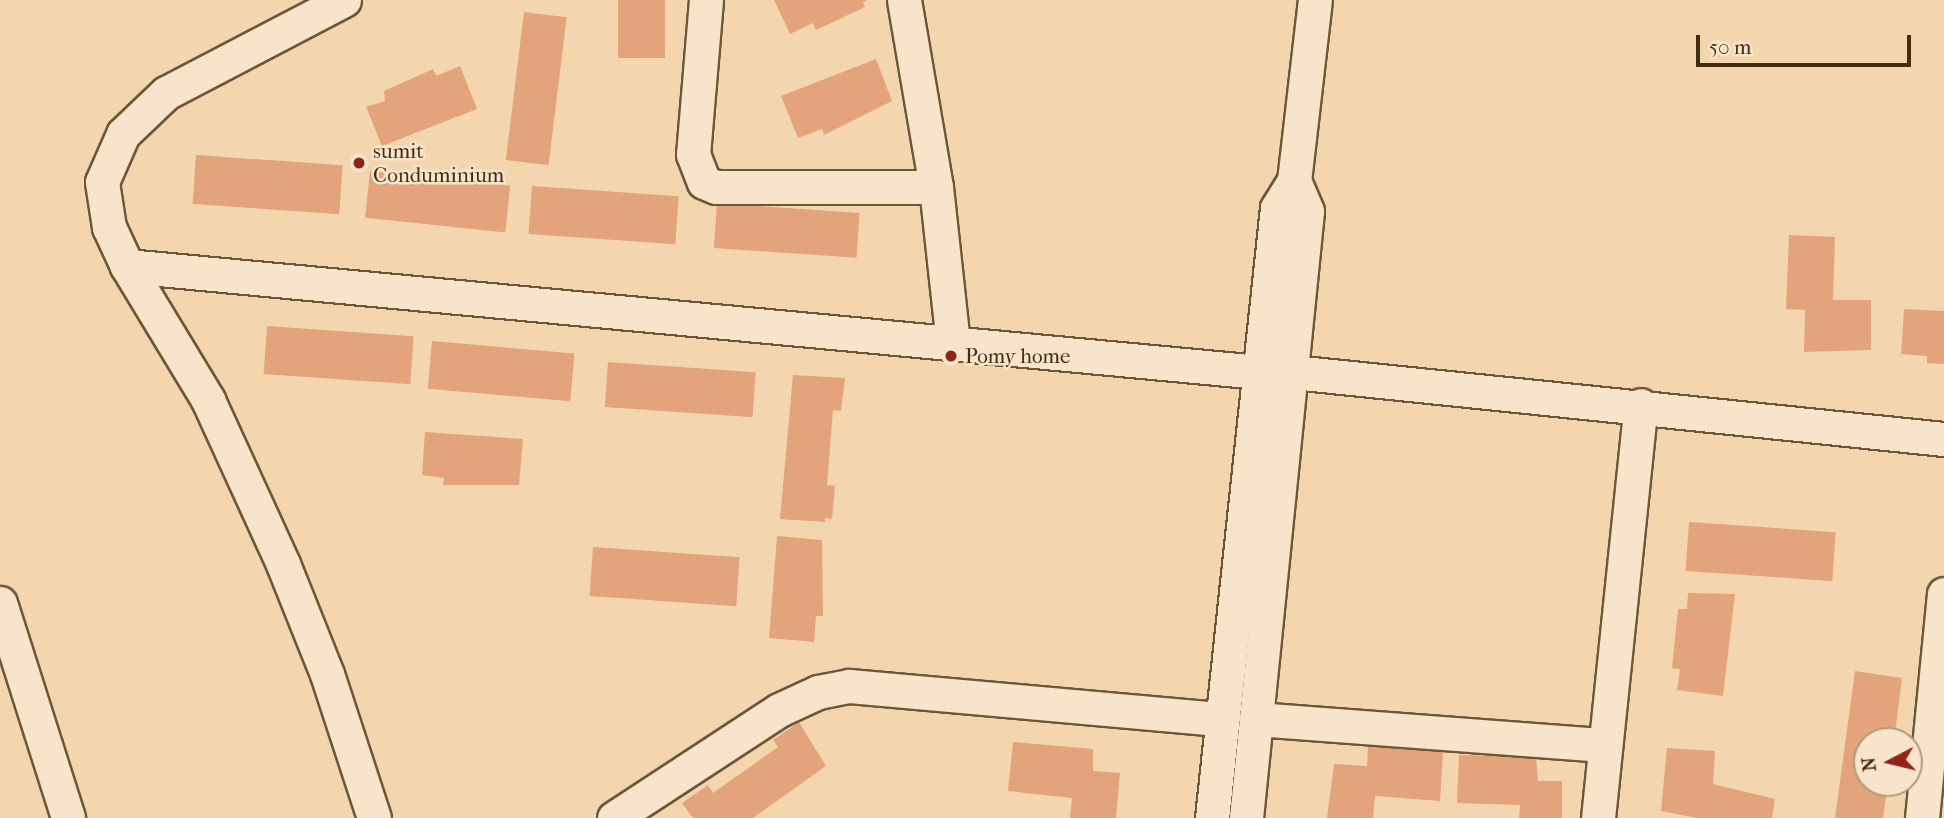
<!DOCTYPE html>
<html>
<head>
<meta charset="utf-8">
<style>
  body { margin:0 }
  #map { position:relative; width:1944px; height:818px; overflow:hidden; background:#f3d6ae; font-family:"IM FELL French Canon",serif }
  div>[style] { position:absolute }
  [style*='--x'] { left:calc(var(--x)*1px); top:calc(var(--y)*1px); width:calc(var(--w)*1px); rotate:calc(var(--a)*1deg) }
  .building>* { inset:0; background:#e3a47c; transform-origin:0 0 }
  .roads { filter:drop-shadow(2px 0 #6d5739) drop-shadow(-2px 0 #6d5739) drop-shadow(0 2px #6d5739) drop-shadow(0 -2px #6d5739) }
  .minor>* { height:33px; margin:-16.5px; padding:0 16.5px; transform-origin:16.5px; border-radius:16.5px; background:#f7e4ca }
  .dots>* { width:19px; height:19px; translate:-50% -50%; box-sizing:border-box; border:4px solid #f7e4ca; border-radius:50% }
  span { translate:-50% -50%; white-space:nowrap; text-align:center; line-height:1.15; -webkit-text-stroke:5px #f7e4ca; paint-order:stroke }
  .poi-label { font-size:21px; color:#402d12 }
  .left { translate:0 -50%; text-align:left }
  .north { position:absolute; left:1853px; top:727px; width:70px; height:70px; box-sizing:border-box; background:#f7e4ca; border:2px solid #ae9b80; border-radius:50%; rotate:263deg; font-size:19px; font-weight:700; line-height:28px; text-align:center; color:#402d12 }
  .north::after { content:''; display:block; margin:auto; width:24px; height:32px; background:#8f2418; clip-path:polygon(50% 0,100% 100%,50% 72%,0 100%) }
  .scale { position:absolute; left:1696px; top:35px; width:215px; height:32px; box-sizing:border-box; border:4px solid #402d12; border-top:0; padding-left:9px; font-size:21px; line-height:24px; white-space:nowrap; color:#402d12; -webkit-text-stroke:5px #f7e4ca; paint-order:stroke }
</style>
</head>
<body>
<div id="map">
  <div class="building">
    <i style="left:618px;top:0;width:47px;height:58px"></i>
    <i style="clip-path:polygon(774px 0,868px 0,863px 2px,865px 7px,816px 30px,813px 23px,790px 34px)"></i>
    <i style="left:524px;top:12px;width:43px;height:149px;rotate:7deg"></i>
    <i style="clip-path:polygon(876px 59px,892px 101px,824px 135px,822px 129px,798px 138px,781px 96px)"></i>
    <i style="clip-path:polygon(460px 66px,477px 109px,382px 146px,366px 107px,385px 101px,384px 91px,433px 69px,436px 76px)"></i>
    <i style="left:196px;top:155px;width:147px;height:49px;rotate:4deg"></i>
    <i style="left:370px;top:171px;width:141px;height:47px;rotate:6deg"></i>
    <i style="left:532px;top:186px;width:147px;height:48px;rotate:4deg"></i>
    <i style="left:717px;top:203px;width:143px;height:45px;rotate:4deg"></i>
    <i style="clip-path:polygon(1789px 235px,1835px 237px,1833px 300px,1871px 300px,1871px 350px,1804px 352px,1805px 310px,1786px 309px)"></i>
    <i style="clip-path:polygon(1904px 309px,1944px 311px,1944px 364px,1927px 363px,1927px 356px,1901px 354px)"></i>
    <i style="left:267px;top:326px;width:147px;height:48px;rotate:4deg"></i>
    <i style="left:432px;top:341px;width:143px;height:48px;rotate:5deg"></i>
    <i style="left:608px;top:362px;width:148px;height:45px;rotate:4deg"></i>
    <i style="clip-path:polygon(793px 375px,845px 378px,841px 411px,833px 410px,827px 485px,835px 486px,832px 519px,825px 518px,825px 522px,780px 519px)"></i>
    <i style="clip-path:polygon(425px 432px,523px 439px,519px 485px,443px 485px,444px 478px,422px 475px)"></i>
    <i style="left:1689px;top:522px;width:147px;height:49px;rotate:4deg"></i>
    <i style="clip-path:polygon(777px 536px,822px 540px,823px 616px,816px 616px,814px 642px,769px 638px)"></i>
    <i style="left:593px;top:547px;width:147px;height:49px;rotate:4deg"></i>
    <i style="clip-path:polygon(1688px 593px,1735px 594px,1723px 696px,1677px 690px,1680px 669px,1672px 668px,1678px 609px,1687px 609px)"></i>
    <i style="clip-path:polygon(1855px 671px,1902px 678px,1894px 741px,1867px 741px,1867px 783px,1888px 783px,1883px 818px,1835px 818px)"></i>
    <i style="clip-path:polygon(799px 722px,826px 766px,753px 818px,693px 818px,682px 803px,708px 785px,713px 793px,778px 747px,773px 740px)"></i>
    <i style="clip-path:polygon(1013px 742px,1093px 749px,1093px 771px,1120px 773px,1116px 818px,1070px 818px,1072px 798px,1008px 791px)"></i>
    <i style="clip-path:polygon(1368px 745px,1443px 752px,1440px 801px,1375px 796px,1373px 818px,1327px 818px,1334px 764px,1367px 766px)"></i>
    <i style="clip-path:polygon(1667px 748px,1715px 751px,1713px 784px,1775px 799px,1772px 818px,1697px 818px,1661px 811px)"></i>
    <i style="clip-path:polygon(1459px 755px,1536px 757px,1538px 781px,1562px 781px,1562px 818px,1519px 818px,1520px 805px,1457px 803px)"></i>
  </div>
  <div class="roads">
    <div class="minor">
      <i style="--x:344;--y:0;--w:201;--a:152.4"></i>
      <i style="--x:166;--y:93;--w:59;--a:136.4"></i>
      <i style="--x:123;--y:134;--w:52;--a:113.6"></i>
      <i style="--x:102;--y:182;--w:46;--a:81.2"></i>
      <i style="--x:109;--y:227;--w:43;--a:65.2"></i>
      <i style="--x:127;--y:266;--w:157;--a:58.8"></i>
      <i style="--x:208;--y:400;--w:180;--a:65.4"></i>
      <i style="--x:283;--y:564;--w:118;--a:68.2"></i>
      <i style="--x:327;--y:674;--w:151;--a:71.9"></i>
      <i style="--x:706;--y:0;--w:155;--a:94.8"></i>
      <i style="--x:693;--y:154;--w:30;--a:69"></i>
      <i style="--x:704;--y:182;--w:13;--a:23"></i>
      <i style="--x:716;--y:187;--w:220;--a:0"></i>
      <i style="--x:904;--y:0;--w:190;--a:80.3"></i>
      <i style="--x:936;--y:187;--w:157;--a:83.8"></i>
      <i style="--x:127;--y:266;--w:1136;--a:5.35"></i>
      <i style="--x:1293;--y:372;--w:654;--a:5.88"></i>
      <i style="--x:0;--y:603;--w:225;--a:72.4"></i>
      <i style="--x:1256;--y:719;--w:349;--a:4.3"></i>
      <i style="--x:614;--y:818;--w:197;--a:-33.2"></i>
      <i style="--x:779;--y:710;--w:43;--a:-24.8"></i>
      <i style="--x:818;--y:692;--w:32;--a:-11"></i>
      <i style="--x:849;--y:686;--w:374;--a:5.1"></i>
      <i style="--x:1212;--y:818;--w:613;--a:-83.92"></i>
      <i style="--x:1277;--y:208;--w:32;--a:-58"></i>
      <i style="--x:1294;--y:181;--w:182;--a:-83.4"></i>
      <i style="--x:1246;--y:818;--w:610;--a:-84.26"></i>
      <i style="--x:1307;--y:211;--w:33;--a:-113"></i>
      <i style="--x:1598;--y:818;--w:415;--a:-84.1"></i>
      <i style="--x:1922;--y:818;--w:225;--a:-84.4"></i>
    </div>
  </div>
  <div class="dots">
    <i style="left:359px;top:163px;background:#8f2418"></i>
    <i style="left:951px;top:356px;background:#8f2418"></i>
  </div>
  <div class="poi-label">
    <span class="left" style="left:373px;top:163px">sumit<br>Conduminium</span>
    <span class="left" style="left:965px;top:356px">Pomy home</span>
  </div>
  <div class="north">N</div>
  <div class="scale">50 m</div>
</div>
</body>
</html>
